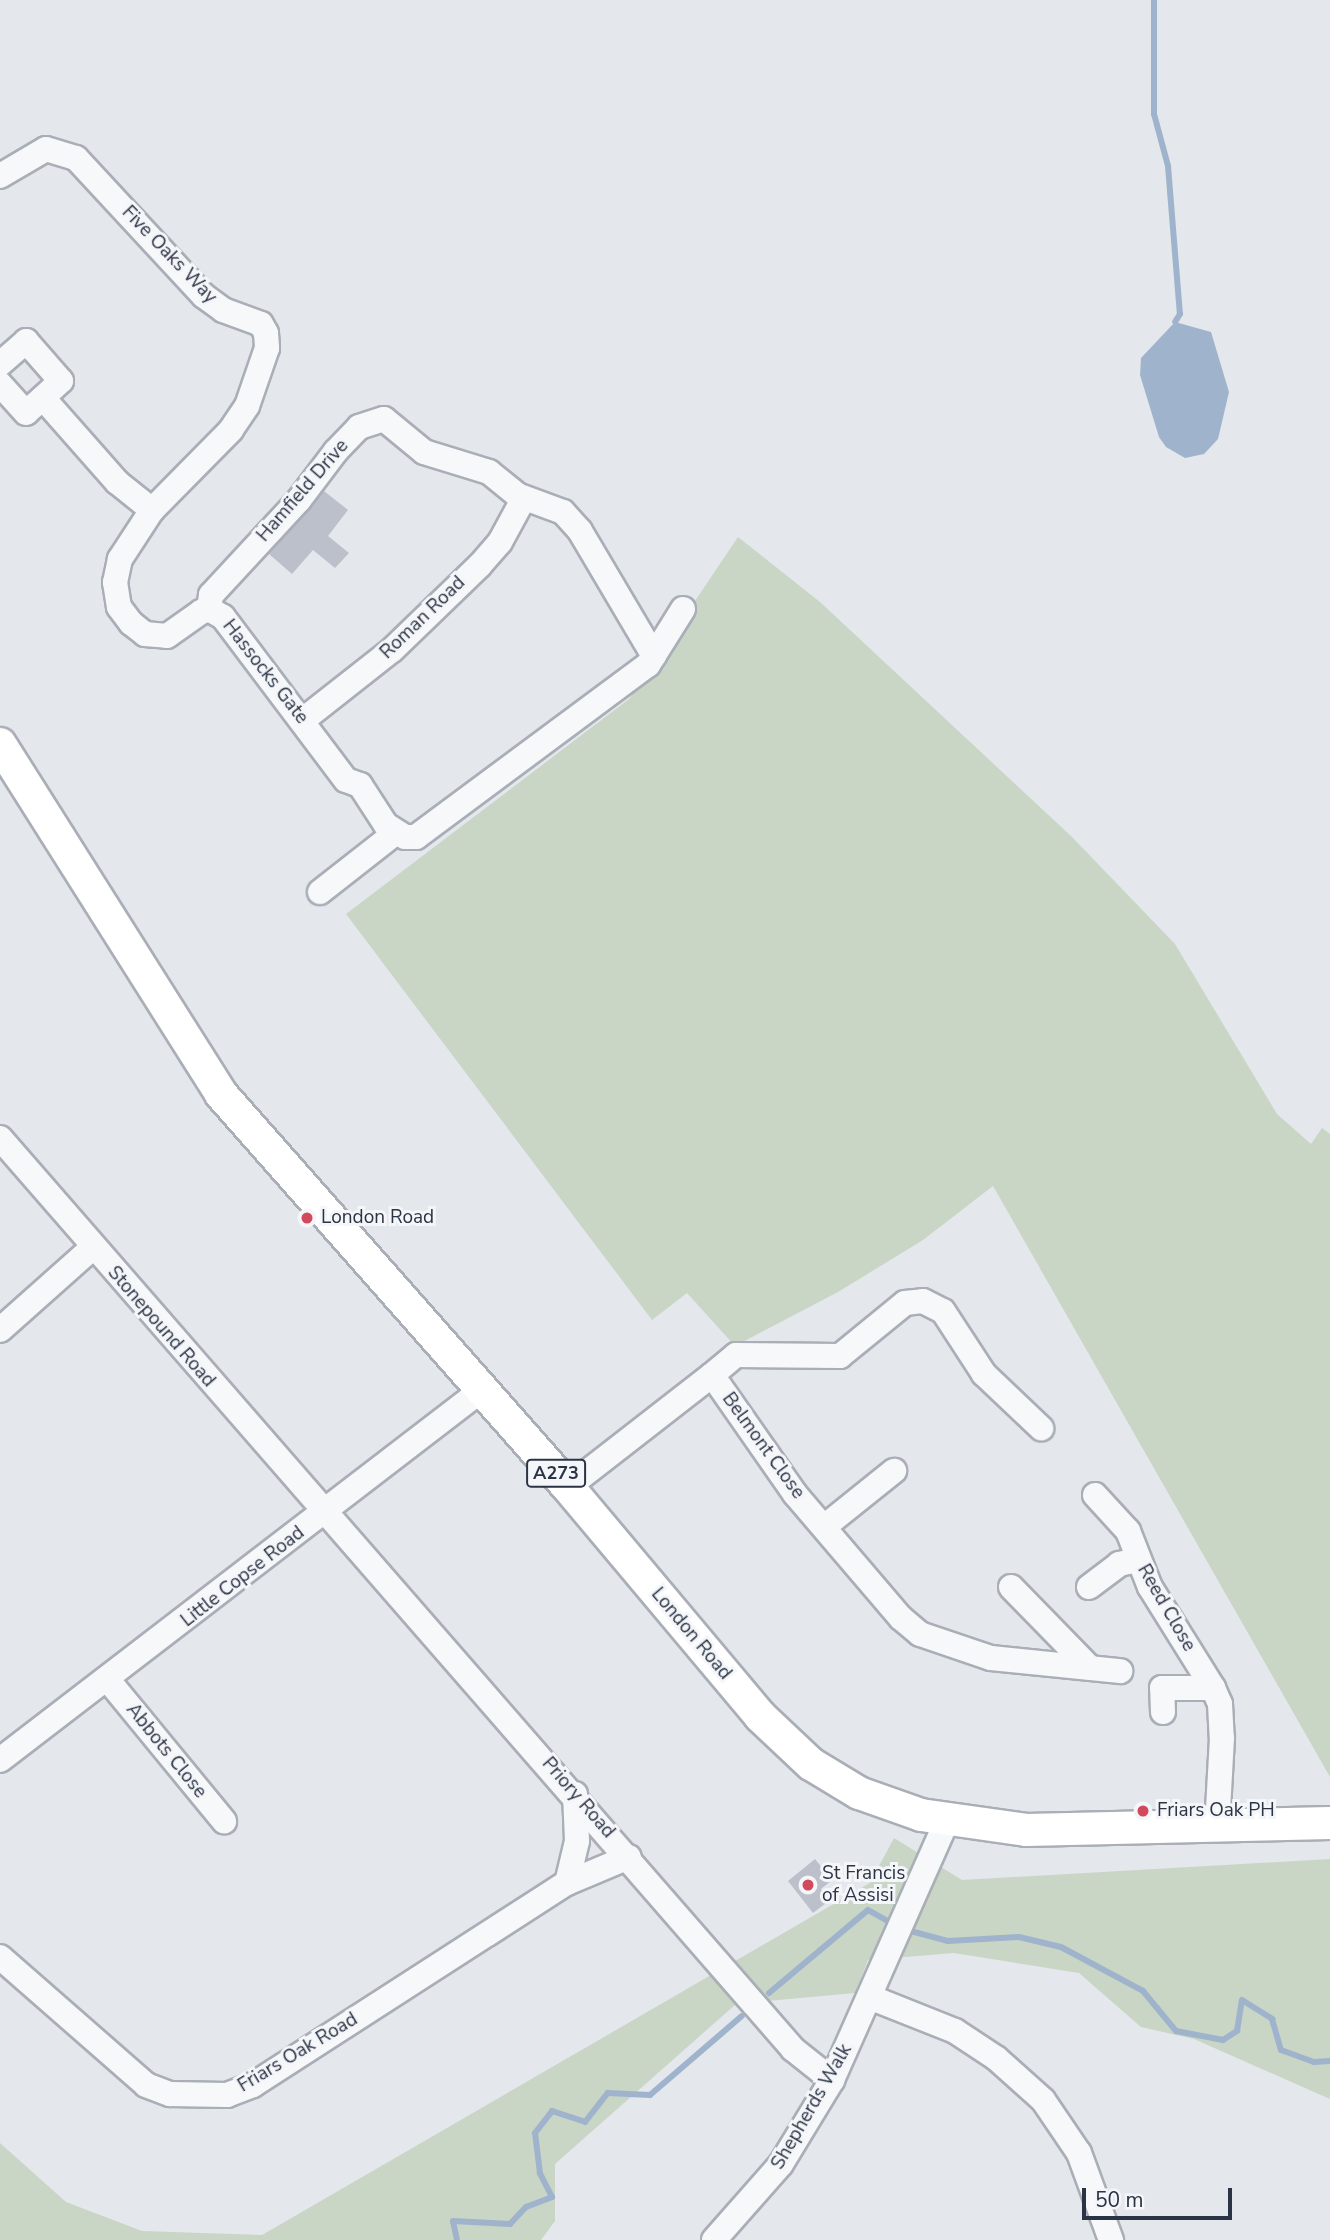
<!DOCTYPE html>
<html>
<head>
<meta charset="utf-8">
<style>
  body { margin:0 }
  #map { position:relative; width:1330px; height:2240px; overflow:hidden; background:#e4e7ec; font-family:"Nunito Sans",sans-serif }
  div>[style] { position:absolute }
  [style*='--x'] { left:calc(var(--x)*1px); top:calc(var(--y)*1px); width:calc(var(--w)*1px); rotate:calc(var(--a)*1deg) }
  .green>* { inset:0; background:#c9d6c5 }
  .water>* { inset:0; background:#9fb4cc }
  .stream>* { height:6px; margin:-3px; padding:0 3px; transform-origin:3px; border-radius:3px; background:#9fb4cc }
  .building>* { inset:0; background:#bbc0ca }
  .roads { filter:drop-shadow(2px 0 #a9aeb7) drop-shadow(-2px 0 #a9aeb7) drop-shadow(0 2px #a9aeb7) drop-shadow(0 -2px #a9aeb7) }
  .minor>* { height:24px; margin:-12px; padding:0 12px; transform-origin:12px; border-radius:12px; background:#f7f8fa }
  .major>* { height:32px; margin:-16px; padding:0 16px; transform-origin:16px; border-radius:16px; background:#fff }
  .dots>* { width:19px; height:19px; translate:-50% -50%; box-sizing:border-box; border:4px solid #f4f6f9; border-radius:50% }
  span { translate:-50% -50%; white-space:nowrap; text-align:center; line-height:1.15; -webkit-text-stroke:6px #f4f6f9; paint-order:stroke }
  .shield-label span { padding:2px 5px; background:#f4f6f9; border:2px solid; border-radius:5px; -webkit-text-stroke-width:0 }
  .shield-label { font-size:18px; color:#2b3445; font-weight:700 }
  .street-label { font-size:19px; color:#2b3445 }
  .poi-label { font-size:19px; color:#2b3445 }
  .left { translate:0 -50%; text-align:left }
  .scale { position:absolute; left:1082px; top:2188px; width:150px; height:32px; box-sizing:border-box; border:4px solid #2b3445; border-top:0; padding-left:9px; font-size:21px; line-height:24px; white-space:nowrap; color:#2b3445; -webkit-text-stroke:5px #f4f6f9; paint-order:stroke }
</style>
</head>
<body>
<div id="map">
  <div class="green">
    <i style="clip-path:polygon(738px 537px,820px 602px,1072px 837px,1175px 944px,1277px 1114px,1311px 1144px,1322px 1128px,1330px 1134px,1330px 1777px,993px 1186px,923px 1240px,838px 1292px,735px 1346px,687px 1293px,652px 1320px,346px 914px,629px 699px)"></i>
    <i style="clip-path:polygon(894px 1838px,962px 1880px,1330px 1859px,1330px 2099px,1194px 2039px,1141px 2027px,1079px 1973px,954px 1953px,868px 1960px,855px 1993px,736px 2004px,555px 2164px,555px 2221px,541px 2240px,0 2240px,0 2143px,66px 2202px,142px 2231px,262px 2235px,870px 1883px)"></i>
  </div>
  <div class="water">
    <i style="clip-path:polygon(1175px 322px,1211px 332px,1229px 392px,1218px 439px,1204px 454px,1185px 458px,1166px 447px,1159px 437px,1140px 375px,1141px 358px)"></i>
  </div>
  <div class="stream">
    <i style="--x:1154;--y:0;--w:114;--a:90"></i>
    <i style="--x:1154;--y:114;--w:54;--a:74.9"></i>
    <i style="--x:1168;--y:166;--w:148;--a:85.4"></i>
    <i style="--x:1180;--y:314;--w:9;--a:122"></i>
    <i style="--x:903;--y:1929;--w:47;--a:14.9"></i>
    <i style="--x:948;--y:1941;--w:71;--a:-3.2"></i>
    <i style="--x:1019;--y:1937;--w:43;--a:13.4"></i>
    <i style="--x:1061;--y:1947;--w:93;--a:28.2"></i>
    <i style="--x:1143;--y:1991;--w:52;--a:50.5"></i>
    <i style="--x:1176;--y:2031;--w:48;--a:10.8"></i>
    <i style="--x:1223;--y:2040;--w:17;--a:-33"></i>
    <i style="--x:1237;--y:2031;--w:31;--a:-81"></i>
    <i style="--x:1242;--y:2000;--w:36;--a:32"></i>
    <i style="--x:1272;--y:2019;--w:32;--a:74"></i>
    <i style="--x:1281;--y:2050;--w:35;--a:20"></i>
    <i style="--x:1314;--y:2062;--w:16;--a:-4"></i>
    <i style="--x:769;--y:1993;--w:129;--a:-40"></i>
    <i style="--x:868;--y:1910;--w:29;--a:29"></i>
    <i style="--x:457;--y:2240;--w:19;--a:-102"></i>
    <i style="--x:453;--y:2221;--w:57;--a:3"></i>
    <i style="--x:510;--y:2224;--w:23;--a:-47"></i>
    <i style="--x:526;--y:2207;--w:28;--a:-21"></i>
    <i style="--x:552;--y:2197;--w:27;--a:-117"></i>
    <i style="--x:540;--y:2173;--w:40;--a:-97.1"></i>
    <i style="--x:535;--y:2133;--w:28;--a:-52"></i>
    <i style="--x:552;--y:2111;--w:35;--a:18"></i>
    <i style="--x:585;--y:2122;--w:37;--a:-52"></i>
    <i style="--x:608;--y:2093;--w:42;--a:2.7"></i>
    <i style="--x:650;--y:2095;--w:121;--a:-40.7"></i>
  </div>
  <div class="building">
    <i style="clip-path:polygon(324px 491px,348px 510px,328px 536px,349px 553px,335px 568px,313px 550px,292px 574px,269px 554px)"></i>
    <i style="clip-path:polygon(815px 1859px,832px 1880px,821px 1889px,830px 1900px,813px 1913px,788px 1881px)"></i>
  </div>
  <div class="roads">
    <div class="minor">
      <i style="--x:0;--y:176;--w:53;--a:-30.4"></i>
      <i style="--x:46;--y:149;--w:31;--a:17"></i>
      <i style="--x:76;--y:158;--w:188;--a:47.2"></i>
      <i style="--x:204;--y:296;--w:24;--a:36"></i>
      <i style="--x:223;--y:310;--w:40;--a:20.2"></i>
      <i style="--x:261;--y:324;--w:10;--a:61"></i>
      <i style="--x:266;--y:333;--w:15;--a:86"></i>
      <i style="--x:267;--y:348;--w:61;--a:109"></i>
      <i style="--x:247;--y:406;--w:29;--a:124"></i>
      <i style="--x:231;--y:430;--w:112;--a:134.6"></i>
      <i style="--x:0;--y:364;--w:35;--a:-41"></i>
      <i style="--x:26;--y:341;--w:53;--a:48.8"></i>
      <i style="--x:61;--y:381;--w:47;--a:137.6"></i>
      <i style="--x:26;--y:413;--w:39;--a:-132"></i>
      <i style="--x:43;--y:398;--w:112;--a:48.6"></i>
      <i style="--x:117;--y:482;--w:45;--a:38.7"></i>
      <i style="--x:152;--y:510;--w:59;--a:123.1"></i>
      <i style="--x:120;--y:559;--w:24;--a:102"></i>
      <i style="--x:115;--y:582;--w:25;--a:81"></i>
      <i style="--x:119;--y:607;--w:20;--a:53"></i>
      <i style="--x:131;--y:623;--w:18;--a:38"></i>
      <i style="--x:145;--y:634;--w:22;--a:5"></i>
      <i style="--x:167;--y:636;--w:42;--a:-35.2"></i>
      <i style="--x:201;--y:612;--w:9;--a:-21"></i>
      <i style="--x:209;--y:609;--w:16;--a:30"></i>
      <i style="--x:223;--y:617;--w:204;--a:53"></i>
      <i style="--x:346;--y:780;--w:15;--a:20"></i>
      <i style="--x:360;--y:785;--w:48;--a:57"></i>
      <i style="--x:386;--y:825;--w:22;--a:32"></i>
      <i style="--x:405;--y:837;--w:11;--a:0"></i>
      <i style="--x:416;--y:837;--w:289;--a:-36.6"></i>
      <i style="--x:648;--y:665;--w:66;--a:-58"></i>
      <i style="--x:209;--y:609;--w:14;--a:-82"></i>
      <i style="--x:211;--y:595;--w:129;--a:-47.2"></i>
      <i style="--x:299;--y:500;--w:61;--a:-52.9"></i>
      <i style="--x:336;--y:451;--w:33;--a:-46"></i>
      <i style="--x:359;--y:427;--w:26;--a:-18"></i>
      <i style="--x:384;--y:419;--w:52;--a:39.5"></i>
      <i style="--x:424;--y:452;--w:68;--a:17.1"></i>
      <i style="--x:489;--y:472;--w:36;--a:39"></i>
      <i style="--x:517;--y:495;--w:49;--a:20.3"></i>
      <i style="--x:563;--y:512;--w:25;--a:48"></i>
      <i style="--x:580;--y:531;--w:145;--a:59.4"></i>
      <i style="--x:303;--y:720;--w:113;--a:-38.2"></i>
      <i style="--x:392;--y:650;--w:122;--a:-44"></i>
      <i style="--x:480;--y:565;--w:30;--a:-49"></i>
      <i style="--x:500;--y:542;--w:50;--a:-61.4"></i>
      <i style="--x:320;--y:892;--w:94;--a:-38.1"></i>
      <i style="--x:0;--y:1138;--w:1208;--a:48.96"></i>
      <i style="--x:793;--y:2049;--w:50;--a:38.5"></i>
      <i style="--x:0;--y:1330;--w:123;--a:-41.7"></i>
      <i style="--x:712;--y:1375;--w:31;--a:-40"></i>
      <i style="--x:736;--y:1355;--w:104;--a:0.6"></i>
      <i style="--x:840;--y:1356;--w:84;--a:-39.2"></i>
      <i style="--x:905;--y:1303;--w:18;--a:-6"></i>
      <i style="--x:923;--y:1301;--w:22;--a:27"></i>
      <i style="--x:943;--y:1311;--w:75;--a:56.9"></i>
      <i style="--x:984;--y:1374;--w:79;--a:43.5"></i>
      <i style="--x:568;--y:1487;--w:182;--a:-37.9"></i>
      <i style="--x:712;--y:1375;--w:145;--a:55.1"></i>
      <i style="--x:795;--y:1494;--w:163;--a:49.5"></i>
      <i style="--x:901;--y:1618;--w:25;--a:40"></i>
      <i style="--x:920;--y:1634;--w:75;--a:18.7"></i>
      <i style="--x:991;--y:1658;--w:130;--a:5.8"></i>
      <i style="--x:1095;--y:1495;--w:49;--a:47.5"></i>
      <i style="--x:1128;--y:1531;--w:60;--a:68.6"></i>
      <i style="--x:1150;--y:1587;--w:119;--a:58"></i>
      <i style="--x:824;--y:1527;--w:90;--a:-38.7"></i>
      <i style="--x:1011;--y:1587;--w:113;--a:45.7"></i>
      <i style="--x:1089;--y:1587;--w:38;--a:-37"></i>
      <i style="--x:1119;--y:1564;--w:19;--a:-12"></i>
      <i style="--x:108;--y:1680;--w:183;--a:50.6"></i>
      <i style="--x:1163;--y:1712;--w:24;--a:-92"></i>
      <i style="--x:1162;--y:1688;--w:51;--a:0"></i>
      <i style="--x:1213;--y:1688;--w:17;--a:66"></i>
      <i style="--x:1220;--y:1704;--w:34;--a:87"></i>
      <i style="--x:1222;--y:1738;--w:90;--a:93.2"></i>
      <i style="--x:0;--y:1760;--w:609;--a:-37.53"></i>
      <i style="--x:567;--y:1883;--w:43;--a:-76.6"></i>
      <i style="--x:577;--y:1841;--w:47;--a:-92.4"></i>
      <i style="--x:0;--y:1957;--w:194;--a:41.2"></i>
      <i style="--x:146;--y:2085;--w:26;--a:21"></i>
      <i style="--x:170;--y:2094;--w:57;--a:1"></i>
      <i style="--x:227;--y:2095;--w:28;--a:-21"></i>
      <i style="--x:253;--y:2085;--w:373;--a:-32.8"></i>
      <i style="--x:567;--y:1883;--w:67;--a:-22.8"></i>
      <i style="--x:872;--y:1998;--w:89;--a:21.7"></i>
      <i style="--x:955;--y:2031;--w:49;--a:33.4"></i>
      <i style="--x:996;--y:2058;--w:63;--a:41.8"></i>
      <i style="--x:1043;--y:2100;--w:64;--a:55.8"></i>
      <i style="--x:1079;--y:2153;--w:93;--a:69.8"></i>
      <i style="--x:714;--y:2240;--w:101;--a:-48.6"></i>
      <i style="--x:781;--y:2164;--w:98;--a:-58.7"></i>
      <i style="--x:832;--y:2080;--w:284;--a:-66.1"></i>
    </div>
    <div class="major">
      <i style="--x:0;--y:744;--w:414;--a:57.7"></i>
      <i style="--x:221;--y:1094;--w:524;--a:48.56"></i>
      <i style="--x:568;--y:1487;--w:299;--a:50"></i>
      <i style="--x:760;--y:1716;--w:70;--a:43.3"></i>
      <i style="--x:811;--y:1764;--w:56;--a:31.1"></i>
      <i style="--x:859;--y:1793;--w:66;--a:19.5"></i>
      <i style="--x:921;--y:1815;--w:106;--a:8.1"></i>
      <i style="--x:1026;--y:1830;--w:304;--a:-1.3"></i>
    </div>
  </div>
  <div class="dots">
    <i style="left:307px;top:1218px;background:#d1495b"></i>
    <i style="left:1143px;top:1811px;background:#d1495b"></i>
    <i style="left:808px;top:1885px;background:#d1495b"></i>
  </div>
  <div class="shield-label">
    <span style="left:556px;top:1473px">A273</span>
  </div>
  <div class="street-label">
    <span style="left:169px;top:255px;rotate:46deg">Five Oaks Way</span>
    <span style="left:303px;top:491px;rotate:-49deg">Hamfield Drive</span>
    <span style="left:423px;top:618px;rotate:-44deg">Roman Road</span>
    <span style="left:265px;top:672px;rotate:52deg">Hassocks Gate</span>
    <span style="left:161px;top:1327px;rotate:49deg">Stonepound Road</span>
    <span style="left:763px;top:1446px;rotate:54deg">Belmont Close</span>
    <span style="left:243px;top:1577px;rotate:-38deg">Little Copse Road</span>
    <span style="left:1166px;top:1608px;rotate:60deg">Reed Close</span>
    <span style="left:691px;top:1634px;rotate:50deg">London Road</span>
    <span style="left:166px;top:1751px;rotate:51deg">Abbots Close</span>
    <span style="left:578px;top:1798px;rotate:49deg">Priory Road</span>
    <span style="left:298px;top:2053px;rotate:-31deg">Friars Oak Road</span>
    <span style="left:812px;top:2107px;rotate:-60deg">Shepherds Walk</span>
  </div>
  <div class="poi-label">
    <span class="left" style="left:321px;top:1218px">London Road</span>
    <span class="left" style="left:1157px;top:1811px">Friars Oak PH</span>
    <span class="left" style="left:822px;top:1885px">St Francis<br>of Assisi</span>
  </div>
  <div class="scale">50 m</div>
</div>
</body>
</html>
